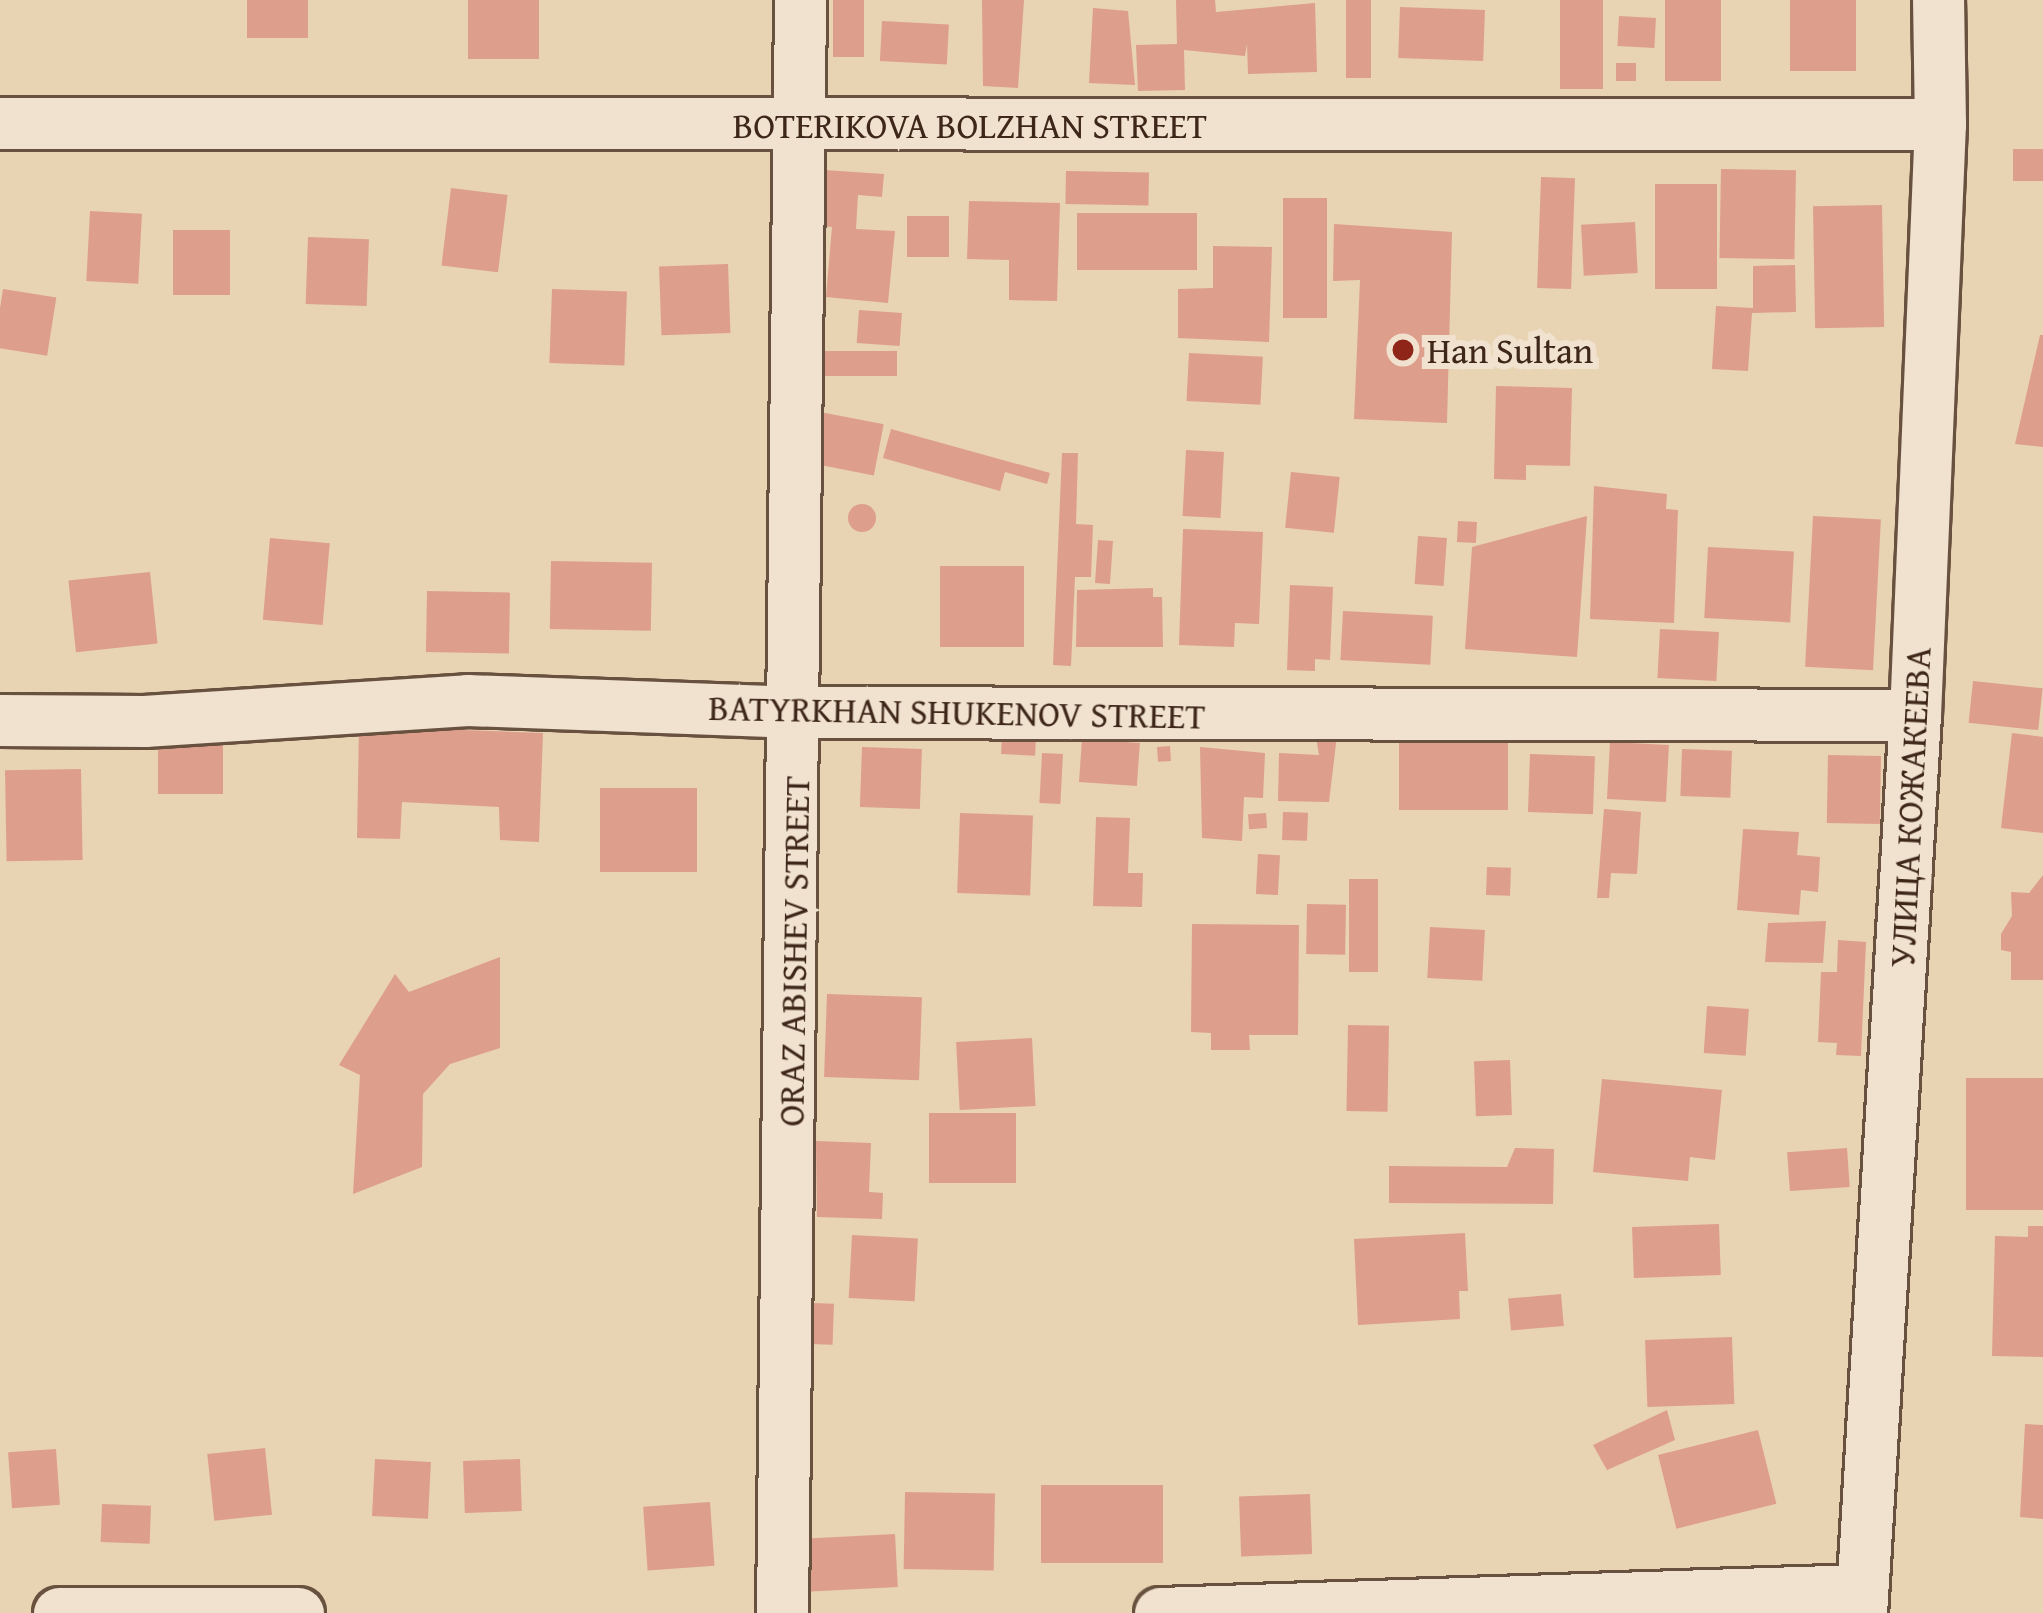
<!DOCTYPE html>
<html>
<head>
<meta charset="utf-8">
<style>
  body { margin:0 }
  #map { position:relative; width:2043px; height:1613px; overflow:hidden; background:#e8d3b3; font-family:"Gentium Book Plus",serif }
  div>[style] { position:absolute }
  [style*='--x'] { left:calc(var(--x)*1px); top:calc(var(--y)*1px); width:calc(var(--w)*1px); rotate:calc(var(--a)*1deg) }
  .building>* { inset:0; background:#de9e8c; transform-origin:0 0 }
  .round { border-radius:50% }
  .roads { filter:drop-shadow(3px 0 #68513f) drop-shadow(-3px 0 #68513f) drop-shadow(0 3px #68513f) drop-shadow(0 -3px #68513f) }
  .minor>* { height:51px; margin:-25.5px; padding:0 25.5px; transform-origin:25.5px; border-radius:25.5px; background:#f0e2ce }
  .dots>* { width:33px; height:33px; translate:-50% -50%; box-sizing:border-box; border:6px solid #f0e2ce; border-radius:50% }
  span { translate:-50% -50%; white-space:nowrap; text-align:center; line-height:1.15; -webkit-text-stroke:12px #f0e2ce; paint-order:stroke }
  .street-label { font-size:36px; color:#3e2618 }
  .poi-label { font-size:36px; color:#3e2618 }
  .left { translate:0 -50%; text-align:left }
</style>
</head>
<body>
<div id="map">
  <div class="building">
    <i style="left:247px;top:0;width:61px;height:38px"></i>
    <i style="left:468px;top:0;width:71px;height:59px"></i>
    <i style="left:833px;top:0;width:31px;height:57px"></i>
    <i style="clip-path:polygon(982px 0,1024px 0,1018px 88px,983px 86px)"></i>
    <i style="clip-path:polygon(1176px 0,1215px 0,1216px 12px,1315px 3px,1317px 72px,1248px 74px,1247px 44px,1245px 56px,1184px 50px,1185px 90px,1138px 91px,1136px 45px,1177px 44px)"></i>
    <i style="left:1346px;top:0;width:25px;height:78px"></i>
    <i style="left:1560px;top:0;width:43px;height:89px"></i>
    <i style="left:1665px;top:0;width:56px;height:81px"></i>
    <i style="left:1790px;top:0;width:66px;height:71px"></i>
    <i style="left:1400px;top:7px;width:85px;height:51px;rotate:2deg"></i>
    <i style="clip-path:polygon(1093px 8px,1128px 11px,1135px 85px,1089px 83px)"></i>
    <i style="left:1619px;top:16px;width:37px;height:30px;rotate:3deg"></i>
    <i style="left:882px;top:21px;width:67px;height:40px;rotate:3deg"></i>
    <i style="left:1616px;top:63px;width:20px;height:18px"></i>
    <i style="left:2013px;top:149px;width:30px;height:32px"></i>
    <i style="left:1721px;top:169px;width:75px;height:89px;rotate:1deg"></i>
    <i style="clip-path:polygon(824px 170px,884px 174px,882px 197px,858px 195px,856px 229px,895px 231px,888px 303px,826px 297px,832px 227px,819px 226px)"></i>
    <i style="left:1066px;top:171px;width:83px;height:33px;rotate:1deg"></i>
    <i style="left:1541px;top:177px;width:34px;height:111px;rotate:2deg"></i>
    <i style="left:1655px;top:184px;width:62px;height:105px"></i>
    <i style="left:451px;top:188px;width:57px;height:78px;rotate:7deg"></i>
    <i style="left:1283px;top:198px;width:44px;height:120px"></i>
    <i style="clip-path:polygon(969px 201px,1060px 203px,1057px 301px,1009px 300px,1009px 260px,967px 259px)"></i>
    <i style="left:1882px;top:205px;width:122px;height:69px;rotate:89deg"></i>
    <i style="left:90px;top:211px;width:52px;height:70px;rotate:3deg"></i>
    <i style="left:1077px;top:213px;width:120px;height:57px"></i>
    <i style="left:907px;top:216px;width:42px;height:41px"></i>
    <i style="left:1635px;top:222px;width:51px;height:54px;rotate:87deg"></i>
    <i style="clip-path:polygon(1334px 224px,1452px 232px,1447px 423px,1354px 419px,1360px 280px,1333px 281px)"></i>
    <i style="left:173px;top:230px;width:57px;height:65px"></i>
    <i style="left:308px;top:237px;width:61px;height:67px;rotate:2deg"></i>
    <i style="clip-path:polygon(1213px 246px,1272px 247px,1269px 342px,1178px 338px,1178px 289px,1213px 288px)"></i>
    <i style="left:728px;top:264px;width:69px;height:69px;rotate:88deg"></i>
    <i style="clip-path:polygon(1795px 265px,1796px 312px,1752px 313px,1748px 371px,1712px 369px,1716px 306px,1753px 308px,1753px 266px)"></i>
    <i style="left:3px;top:289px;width:54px;height:59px;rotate:9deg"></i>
    <i style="left:552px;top:289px;width:75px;height:74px;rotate:2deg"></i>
    <i style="left:859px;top:310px;width:43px;height:33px;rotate:4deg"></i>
    <i style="clip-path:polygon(2040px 335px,2043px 335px,2043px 447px,2015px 444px)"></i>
    <i style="left:897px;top:351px;width:25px;height:73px;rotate:90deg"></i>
    <i style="left:1189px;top:353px;width:74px;height:48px;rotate:3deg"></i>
    <i style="clip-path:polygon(1496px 386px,1572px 388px,1570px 466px,1526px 465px,1526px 480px,1494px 479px)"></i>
    <i style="left:815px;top:411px;width:70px;height:52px;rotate:11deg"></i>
    <i style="clip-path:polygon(891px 429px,1050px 473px,1047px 484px,1005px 472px,1000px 491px,883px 458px)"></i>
    <i style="left:1186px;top:450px;width:38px;height:66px;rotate:3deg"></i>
    <i style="clip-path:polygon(1062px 453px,1078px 453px,1076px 524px,1093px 525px,1091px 577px,1075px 577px,1071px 666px,1053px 665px)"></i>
    <i style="left:1291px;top:472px;width:49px;height:56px;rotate:6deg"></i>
    <i style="clip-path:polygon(1594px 486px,1667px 494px,1666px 509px,1678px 510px,1674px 623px,1590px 619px)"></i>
    <i class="round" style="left:848px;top:504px;width:28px;height:28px"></i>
    <i style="clip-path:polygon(1587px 516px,1577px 657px,1465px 649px,1472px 547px)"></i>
    <i style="left:1813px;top:516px;width:68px;height:151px;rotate:3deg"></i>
    <i style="left:1458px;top:521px;width:19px;height:21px;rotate:3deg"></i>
    <i style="clip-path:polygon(1183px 529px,1263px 532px,1259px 624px,1235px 623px,1234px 647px,1179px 645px)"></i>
    <i style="left:1418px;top:536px;width:29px;height:48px;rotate:4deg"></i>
    <i style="left:270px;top:538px;width:60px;height:82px;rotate:5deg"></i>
    <i style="left:1098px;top:540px;width:15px;height:43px;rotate:4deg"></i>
    <i style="left:1708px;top:547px;width:86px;height:71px;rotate:3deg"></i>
    <i style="left:551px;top:561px;width:101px;height:68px;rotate:1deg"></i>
    <i style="left:940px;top:566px;width:84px;height:81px"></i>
    <i style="left:150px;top:572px;width:72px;height:82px;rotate:84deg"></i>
    <i style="clip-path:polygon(1290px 585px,1333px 587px,1330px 660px,1315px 659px,1315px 671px,1287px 670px)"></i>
    <i style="clip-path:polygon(1153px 588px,1153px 597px,1162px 597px,1163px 647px,1076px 647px,1077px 590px)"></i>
    <i style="left:427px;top:591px;width:83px;height:61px;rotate:1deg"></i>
    <i style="left:1343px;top:611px;width:90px;height:49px;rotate:3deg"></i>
    <i style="left:1660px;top:629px;width:59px;height:49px;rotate:3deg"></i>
    <i style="left:1973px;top:681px;width:70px;height:42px;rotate:6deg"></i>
    <i style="left:1003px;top:717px;width:34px;height:37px;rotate:3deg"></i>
    <i style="clip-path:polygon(1314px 725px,1338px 727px,1329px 802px,1278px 801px,1279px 753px,1319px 755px)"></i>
    <i style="clip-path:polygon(359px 726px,543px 733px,539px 842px,500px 840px,499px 807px,402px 802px,400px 839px,357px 838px)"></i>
    <i style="left:1399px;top:730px;width:109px;height:80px"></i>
    <i style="clip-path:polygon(2012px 733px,2043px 737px,2043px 833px,2001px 828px)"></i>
    <i style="left:223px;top:734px;width:60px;height:65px;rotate:90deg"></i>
    <i style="left:1082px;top:739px;width:58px;height:43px;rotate:4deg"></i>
    <i style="left:1610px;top:742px;width:59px;height:57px;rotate:3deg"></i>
    <i style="left:1170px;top:746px;width:15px;height:13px;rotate:86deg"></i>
    <i style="left:862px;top:747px;width:60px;height:60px;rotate:2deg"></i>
    <i style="clip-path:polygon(1200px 747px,1265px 753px,1263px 798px,1244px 797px,1242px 841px,1202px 838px)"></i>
    <i style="left:1682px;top:749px;width:50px;height:47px;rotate:2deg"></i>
    <i style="left:1042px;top:753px;width:21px;height:50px;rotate:3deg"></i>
    <i style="left:1530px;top:754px;width:65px;height:58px;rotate:2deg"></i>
    <i style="left:1828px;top:755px;width:53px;height:68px;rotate:1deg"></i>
    <i style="left:81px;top:769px;width:91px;height:76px;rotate:89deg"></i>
    <i style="left:697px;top:788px;width:84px;height:97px;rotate:90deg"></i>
    <i style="clip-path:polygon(1604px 809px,1641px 812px,1637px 874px,1611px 873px,1609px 898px,1597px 898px)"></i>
    <i style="left:1283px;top:812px;width:25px;height:28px;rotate:2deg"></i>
    <i style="left:960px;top:813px;width:73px;height:80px;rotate:2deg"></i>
    <i style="left:1266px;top:813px;width:15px;height:18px;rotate:86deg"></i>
    <i style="clip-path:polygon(1096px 817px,1130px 818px,1128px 873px,1143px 873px,1142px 907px,1093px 906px)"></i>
    <i style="clip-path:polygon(1743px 829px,1799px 832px,1797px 855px,1820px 857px,1818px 892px,1801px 890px,1799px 915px,1737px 910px)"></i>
    <i style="left:1258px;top:854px;width:22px;height:40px;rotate:3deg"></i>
    <i style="left:1487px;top:867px;width:24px;height:28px;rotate:2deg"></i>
    <i style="clip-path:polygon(2043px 875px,2043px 980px,2011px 980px,2011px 952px,2001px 950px,2001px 934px,2012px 916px,2011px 892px,2029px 893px)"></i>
    <i style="left:1349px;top:879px;width:29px;height:93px"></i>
    <i style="left:1307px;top:904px;width:39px;height:50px;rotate:1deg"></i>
    <i style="clip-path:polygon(1826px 921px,1823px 963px,1765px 962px,1768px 923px)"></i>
    <i style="clip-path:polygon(1192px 924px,1299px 925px,1298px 1035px,1249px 1035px,1250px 1050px,1211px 1050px,1211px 1033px,1191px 1032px)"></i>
    <i style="left:1430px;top:927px;width:55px;height:51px;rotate:3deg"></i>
    <i style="clip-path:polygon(1838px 940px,1866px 942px,1861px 1056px,1836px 1055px,1837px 1043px,1818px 1042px,1821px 972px,1837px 972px)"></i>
    <i style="clip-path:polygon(500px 957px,500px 1048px,450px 1064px,423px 1094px,422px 1167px,353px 1194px,360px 1075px,339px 1065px,395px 974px,409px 992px)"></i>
    <i style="left:827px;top:994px;width:95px;height:83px;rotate:2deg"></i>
    <i style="left:1707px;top:1006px;width:42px;height:47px;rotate:4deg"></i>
    <i style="left:1348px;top:1025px;width:41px;height:86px;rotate:1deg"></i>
    <i style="left:1032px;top:1038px;width:68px;height:76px;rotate:87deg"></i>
    <i style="left:1510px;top:1060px;width:55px;height:36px;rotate:88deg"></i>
    <i style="left:2043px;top:1078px;width:132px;height:77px;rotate:90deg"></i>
    <i style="clip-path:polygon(1602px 1079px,1722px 1090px,1715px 1160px,1690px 1157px,1688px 1181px,1593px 1172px)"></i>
    <i style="left:929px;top:1113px;width:87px;height:70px"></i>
    <i style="clip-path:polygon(816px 1141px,871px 1143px,869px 1192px,883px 1193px,882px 1219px,817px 1217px)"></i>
    <i style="clip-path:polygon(1515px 1148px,1554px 1149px,1553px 1204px,1389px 1203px,1389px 1166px,1507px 1167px)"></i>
    <i style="left:1847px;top:1148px;width:39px;height:60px;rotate:86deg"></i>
    <i style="left:1719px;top:1224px;width:51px;height:87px;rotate:88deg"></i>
    <i style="clip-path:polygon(2028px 1226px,2043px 1226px,2043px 1357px,1992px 1356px,1995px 1236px,2028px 1237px)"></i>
    <i style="clip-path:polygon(1465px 1233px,1468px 1291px,1459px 1291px,1460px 1319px,1358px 1325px,1354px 1239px)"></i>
    <i style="left:852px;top:1235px;width:66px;height:63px;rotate:3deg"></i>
    <i style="left:1561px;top:1294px;width:32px;height:53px;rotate:85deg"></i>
    <i style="left:811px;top:1303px;width:23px;height:41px;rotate:2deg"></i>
    <i style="left:1732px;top:1337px;width:67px;height:87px;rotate:88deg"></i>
    <i style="clip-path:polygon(1667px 1410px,1675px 1440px,1607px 1470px,1593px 1445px)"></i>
    <i style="clip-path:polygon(2025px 1424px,2043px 1425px,2043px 1519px,2020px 1517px)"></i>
    <i style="left:1758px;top:1430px;width:76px;height:103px;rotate:76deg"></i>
    <i style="left:265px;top:1448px;width:67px;height:58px;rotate:84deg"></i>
    <i style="left:56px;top:1449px;width:56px;height:48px;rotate:86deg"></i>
    <i style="left:375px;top:1459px;width:56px;height:57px;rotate:3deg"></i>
    <i style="left:520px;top:1459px;width:52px;height:57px;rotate:88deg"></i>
    <i style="left:1041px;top:1485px;width:122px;height:78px"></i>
    <i style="left:905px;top:1492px;width:90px;height:77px;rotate:1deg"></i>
    <i style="left:1310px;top:1494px;width:60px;height:71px;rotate:88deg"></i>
    <i style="left:710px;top:1502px;width:64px;height:67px;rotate:86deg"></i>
    <i style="left:102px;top:1504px;width:49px;height:38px;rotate:2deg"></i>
    <i style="left:895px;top:1534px;width:53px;height:92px;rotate:87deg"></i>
  </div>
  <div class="roads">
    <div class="minor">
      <i style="--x:0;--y:123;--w:1940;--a:0.03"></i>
      <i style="--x:0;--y:720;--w:144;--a:0.4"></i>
      <i style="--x:144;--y:721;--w:324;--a:-3.7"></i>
      <i style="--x:467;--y:700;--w:330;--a:2.1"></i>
      <i style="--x:797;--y:712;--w:1118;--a:0.15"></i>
      <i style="--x:59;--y:1613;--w:239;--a:0"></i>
      <i style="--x:782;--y:1613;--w:1613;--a:-89.36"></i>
      <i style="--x:1160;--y:1613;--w:702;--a:-1.88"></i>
      <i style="--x:1861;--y:1613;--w:900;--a:-86.56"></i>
      <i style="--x:1915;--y:715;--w:592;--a:-87.58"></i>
      <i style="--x:1940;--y:124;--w:124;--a:-90.9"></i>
    </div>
  </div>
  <div class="dots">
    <i style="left:1403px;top:350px;background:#8f2418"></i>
  </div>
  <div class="street-label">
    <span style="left:970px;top:125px">BOTERIKOVA BOLZHAN STREET</span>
    <span style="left:957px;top:711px;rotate:1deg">BATYRKHAN SHUKENOV STREET</span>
    <span style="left:1909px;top:807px;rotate:-87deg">УЛИЦА КОЖАКЕЕВА</span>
    <span style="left:793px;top:951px;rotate:-89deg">ORAZ ABISHEV STREET</span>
  </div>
  <div class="poi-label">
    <span class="left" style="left:1427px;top:350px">Han Sultan</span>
  </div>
</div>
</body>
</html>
